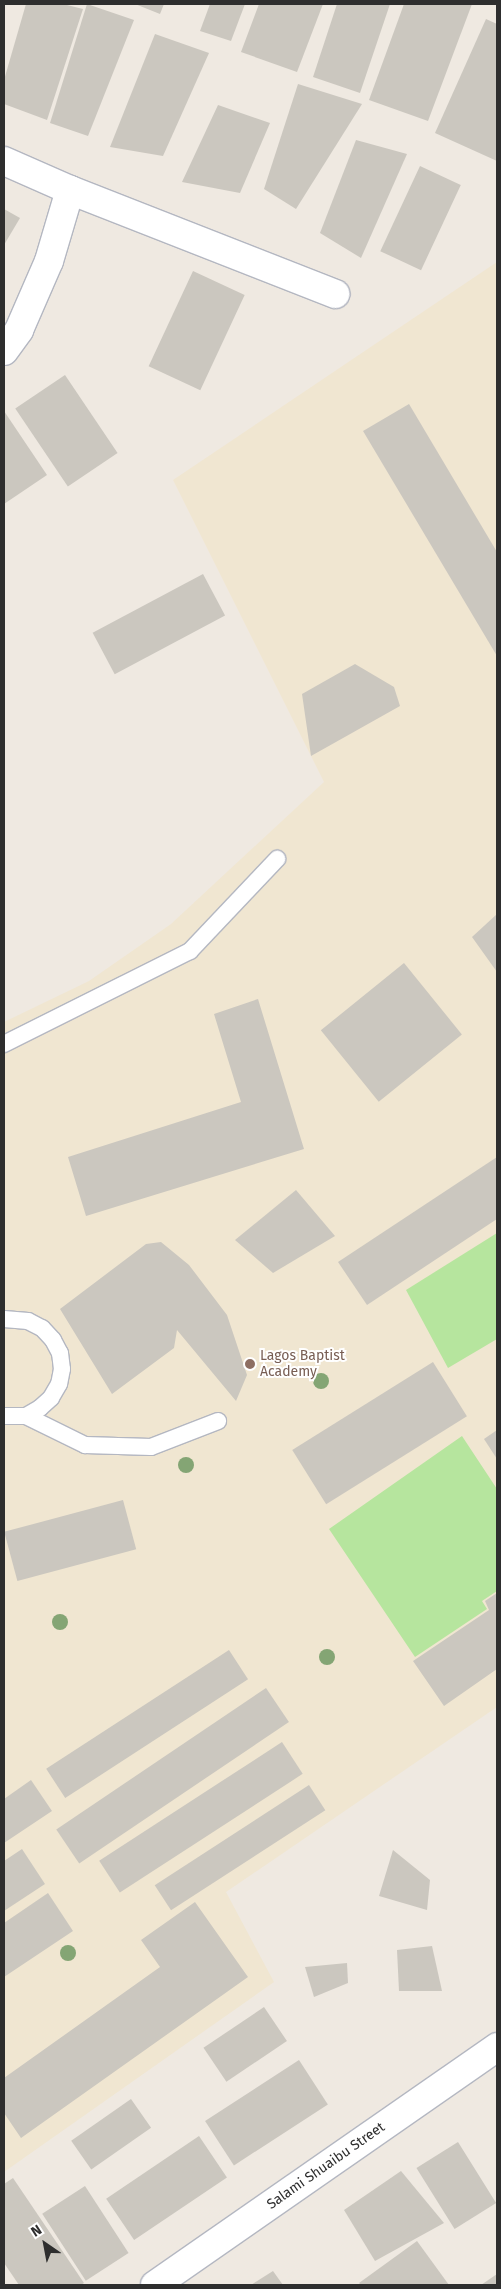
<!DOCTYPE html>
<html>
<head>
<meta charset="utf-8">
<style>
  body { margin:0 }
  #map { position:relative; width:501px; height:2289px; overflow:hidden; background:#efe9e1; font-family:"Fira Sans",sans-serif }
  div>[style] { position:absolute }
  [style*='--x'] { left:calc(var(--x)*1px); top:calc(var(--y)*1px); width:calc(var(--w)*1px); rotate:calc(var(--a)*1deg) }
  .education>* { inset:0; background:#f0e6d1 }
  .green>* { inset:0; background:#b6e59e }
  .building>* { inset:0; background:#cbc7bf; transform-origin:0 0 }
  .roads { filter:drop-shadow(1px 0 #b4b7c1) drop-shadow(-1px 0 #b4b7c1) drop-shadow(0 1px #b4b7c1) drop-shadow(0 -1px #b4b7c1) }
  .lane>* { height:16px; margin:-8px; padding:0 8px; transform-origin:8px; border-radius:8px; background:#fff }
  .street>* { height:28px; margin:-14px; padding:0 14px; transform-origin:14px; border-radius:14px; background:#fff }
  .secondary>* { height:28px; margin:-14px; padding:0 14px; transform-origin:14px; border-radius:14px; background:#fff }
  .trees>* { width:16px; height:16px; margin:-8px; border-radius:50%; background:#84a574 }
  .dots>* { width:14px; height:14px; translate:-50% -50%; box-sizing:border-box; border:2px solid #fff; border-radius:50% }
  span { translate:-50% -50%; white-space:nowrap; text-align:center; line-height:1.15; -webkit-text-stroke:4px #fff; paint-order:stroke }
  .education-label { font-size:14px; color:#785e54 }
  .left { translate:0 -50%; text-align:left }
  .street-label { font-size:14px; color:#2e2e2e }
  .frame { position:absolute; inset:0; border:5px solid #2e2e2e; pointer-events:none }
  .north { position:absolute; left:20px; top:2219px; width:50px; height:50px; -webkit-text-stroke:4px #fff; paint-order:stroke; rotate:327deg; font-size:14px; font-weight:700; line-height:20px; text-align:center; color:#2e2e2e }
  .north::after { content:''; display:block; margin:auto; width:18px; height:22px; background:#2e2e2e; clip-path:polygon(50% 0,100% 100%,50% 72%,0 100%) }
</style>
</head>
<body>
<div id="map">
  <div class="education">
    <i style="clip-path:polygon(497px 262px,497px 1707px,226px 1892px,274px 1982px,4px 2172px,4px 1022px,89px 981px,171px 924px,324px 782px,173px 480px)"></i>
  </div>
  <div class="green">
    <i style="clip-path:polygon(497px 1233px,497px 1339px,448px 1368px,406px 1290px)"></i>
    <i style="clip-path:polygon(462px 1436px,497px 1489px,497px 1591px,482px 1601px,487px 1609px,415px 1657px,329px 1529px)"></i>
  </div>
  <div class="building">
    <i style="clip-path:polygon(26px 4px,63px 4px,83px 9px,47px 120px,4px 104px,4px 80px)"></i>
    <i style="clip-path:polygon(87px 4px,134px 20px,88px 136px,50px 123px)"></i>
    <i style="clip-path:polygon(135px 4px,164px 4px,160px 14px)"></i>
    <i style="clip-path:polygon(210px 4px,245px 4px,231px 41px,200px 31px)"></i>
    <i style="clip-path:polygon(259px 4px,323px 4px,297px 72px,241px 52px)"></i>
    <i style="clip-path:polygon(337px 4px,390px 4px,360px 93px,313px 77px)"></i>
    <i style="clip-path:polygon(404px 4px,472px 4px,428px 121px,369px 100px)"></i>
    <i style="clip-path:polygon(486px 19px,497px 24px,497px 161px,435px 133px)"></i>
    <i style="clip-path:polygon(155px 34px,209px 53px,163px 156px,110px 147px)"></i>
    <i style="clip-path:polygon(298px 84px,362px 104px,296px 209px,264px 189px)"></i>
    <i style="clip-path:polygon(218px 105px,270px 123px,240px 193px,182px 182px)"></i>
    <i style="clip-path:polygon(356px 140px,407px 154px,361px 258px,320px 233px)"></i>
    <i style="left:420px;top:166px;width:45px;height:94px;rotate:25deg"></i>
    <i style="clip-path:polygon(4px 209px,20px 218px,4px 245px)"></i>
    <i style="left:193px;top:271px;width:57px;height:105px;rotate:25deg"></i>
    <i style="left:65px;top:375px;width:94px;height:60px;rotate:56deg"></i>
    <i style="clip-path:polygon(409px 404px,497px 552px,497px 656px,363px 431px)"></i>
    <i style="clip-path:polygon(4px 411px,47px 475px,4px 504px)"></i>
    <i style="left:203px;top:574px;width:47px;height:125px;rotate:62deg"></i>
    <i style="clip-path:polygon(355px 664px,394px 687px,400px 706px,311px 756px,302px 694px)"></i>
    <i style="clip-path:polygon(497px 914px,497px 972px,472px 937px)"></i>
    <i style="left:404px;top:963px;width:92px;height:107px;rotate:51deg"></i>
    <i style="clip-path:polygon(258px 999px,304px 1149px,86px 1216px,68px 1157px,241px 1102px,214px 1014px)"></i>
    <i style="clip-path:polygon(497px 1157px,497px 1219px,367px 1305px,338px 1262px)"></i>
    <i style="clip-path:polygon(296px 1190px,335px 1236px,273px 1273px,235px 1240px)"></i>
    <i style="clip-path:polygon(161px 1242px,189px 1265px,227px 1315px,247px 1375px,236px 1401px,177px 1330px,174px 1348px,112px 1394px,60px 1309px,146px 1244px)"></i>
    <i style="left:433px;top:1362px;width:64px;height:166px;rotate:58deg"></i>
    <i style="clip-path:polygon(497px 1430px,497px 1459px,484px 1439px)"></i>
    <i style="left:123px;top:1500px;width:51px;height:123px;rotate:75deg"></i>
    <i style="clip-path:polygon(497px 1593px,497px 1669px,444px 1706px,413px 1661px,489px 1610px,485px 1601px)"></i>
    <i style="left:229px;top:1650px;width:35px;height:218px;rotate:57deg"></i>
    <i style="left:266px;top:1688px;width:41px;height:253px;rotate:56deg"></i>
    <i style="left:282px;top:1742px;width:38px;height:218px;rotate:57deg"></i>
    <i style="clip-path:polygon(31px 1780px,52px 1811px,4px 1843px,4px 1799px)"></i>
    <i style="left:309px;top:1785px;width:30px;height:184px;rotate:57deg"></i>
    <i style="clip-path:polygon(22px 1849px,45px 1884px,4px 1911px,4px 1861px)"></i>
    <i style="clip-path:polygon(393px 1850px,430px 1880px,427px 1910px,379px 1896px)"></i>
    <i style="clip-path:polygon(48px 1893px,73px 1931px,4px 1977px,4px 1923px)"></i>
    <i style="clip-path:polygon(195px 1902px,248px 1977px,21px 2138px,4px 2113px,4px 2078px,160px 1967px,141px 1940px)"></i>
    <i style="clip-path:polygon(432px 1946px,442px 1991px,399px 1991px,397px 1950px)"></i>
    <i style="clip-path:polygon(347px 1963px,348px 1983px,314px 1997px,305px 1967px)"></i>
    <i style="left:264px;top:2007px;width:41px;height:73px;rotate:56deg"></i>
    <i style="left:299px;top:2060px;width:53px;height:112px;rotate:57deg"></i>
    <i style="left:131px;top:2099px;width:35px;height:73px;rotate:55deg"></i>
    <i style="left:199px;top:2136px;width:50px;height:112px;rotate:56deg"></i>
    <i style="left:458px;top:2142px;width:72px;height:49px;rotate:58deg"></i>
    <i style="clip-path:polygon(401px 2171px,444px 2223px,375px 2261px,344px 2210px)"></i>
    <i style="clip-path:polygon(13px 2178px,84px 2283px,81px 2285px,19px 2285px,4px 2263px,4px 2184px)"></i>
    <i style="left:85px;top:2186px;width:80px;height:51px;rotate:57deg"></i>
    <i style="clip-path:polygon(417px 2241px,449px 2285px,361px 2285px,359px 2283px)"></i>
    <i style="clip-path:polygon(273px 2271px,283px 2285px,251px 2285px)"></i>
    <i style="clip-path:polygon(497px 2274px,497px 2285px,481px 2285px)"></i>
  </div>
  <div class="roads">
    <div class="lane">
      <i style="--x:4;--y:1044;--w:208;--a:-26.6"></i>
      <i style="--x:190;--y:951;--w:127;--a:-46.6"></i>
      <i style="--x:4;--y:1319;--w:24;--a:5"></i>
      <i style="--x:28;--y:1321;--w:16;--a:27"></i>
      <i style="--x:42;--y:1328;--w:16;--a:47"></i>
      <i style="--x:53;--y:1340;--w:15;--a:62"></i>
      <i style="--x:60;--y:1353;--w:16;--a:83"></i>
      <i style="--x:62;--y:1369;--w:15;--a:101"></i>
      <i style="--x:59;--y:1384;--w:16;--a:120"></i>
      <i style="--x:51;--y:1398;--w:15;--a:138"></i>
      <i style="--x:40;--y:1408;--w:16;--a:150"></i>
      <i style="--x:26;--y:1416;--w:22;--a:180"></i>
      <i style="--x:26;--y:1416;--w:66;--a:26.2"></i>
      <i style="--x:85;--y:1445;--w:66;--a:1.7"></i>
      <i style="--x:151;--y:1447;--w:72;--a:-21.2"></i>
    </div>
    <div class="street">
      <i style="--x:4;--y:161;--w:72;--a:23.7"></i>
      <i style="--x:70;--y:190;--w:285;--a:21.4"></i>
      <i style="--x:4;--y:351;--w:26;--a:-54"></i>
      <i style="--x:19;--y:330;--w:75;--a:-66.5"></i>
      <i style="--x:49;--y:261;--w:74;--a:-73.5"></i>
    </div>
    <div class="secondary">
      <i style="--x:155;--y:2285;--w:417;--a:-34.8"></i>
    </div>
  </div>
  <div class="trees">
    <i style="left:321px;top:1381px"></i>
    <i style="left:186px;top:1465px"></i>
    <i style="left:60px;top:1622px"></i>
    <i style="left:327px;top:1657px"></i>
    <i style="left:68px;top:1953px"></i>
  </div>
  <div class="dots">
    <i style="left:250px;top:1364px;background:#8d6e63"></i>
  </div>
  <div class="education-label">
    <span class="left" style="left:260px;top:1364px">Lagos Baptist<br>Academy</span>
  </div>
  <div class="street-label">
    <span style="left:326px;top:2166px;rotate:-35deg">Salami Shuaibu Street</span>
  </div>
  <div class="frame"></div>
  <div class="north">N</div>
</div>
</body>
</html>
